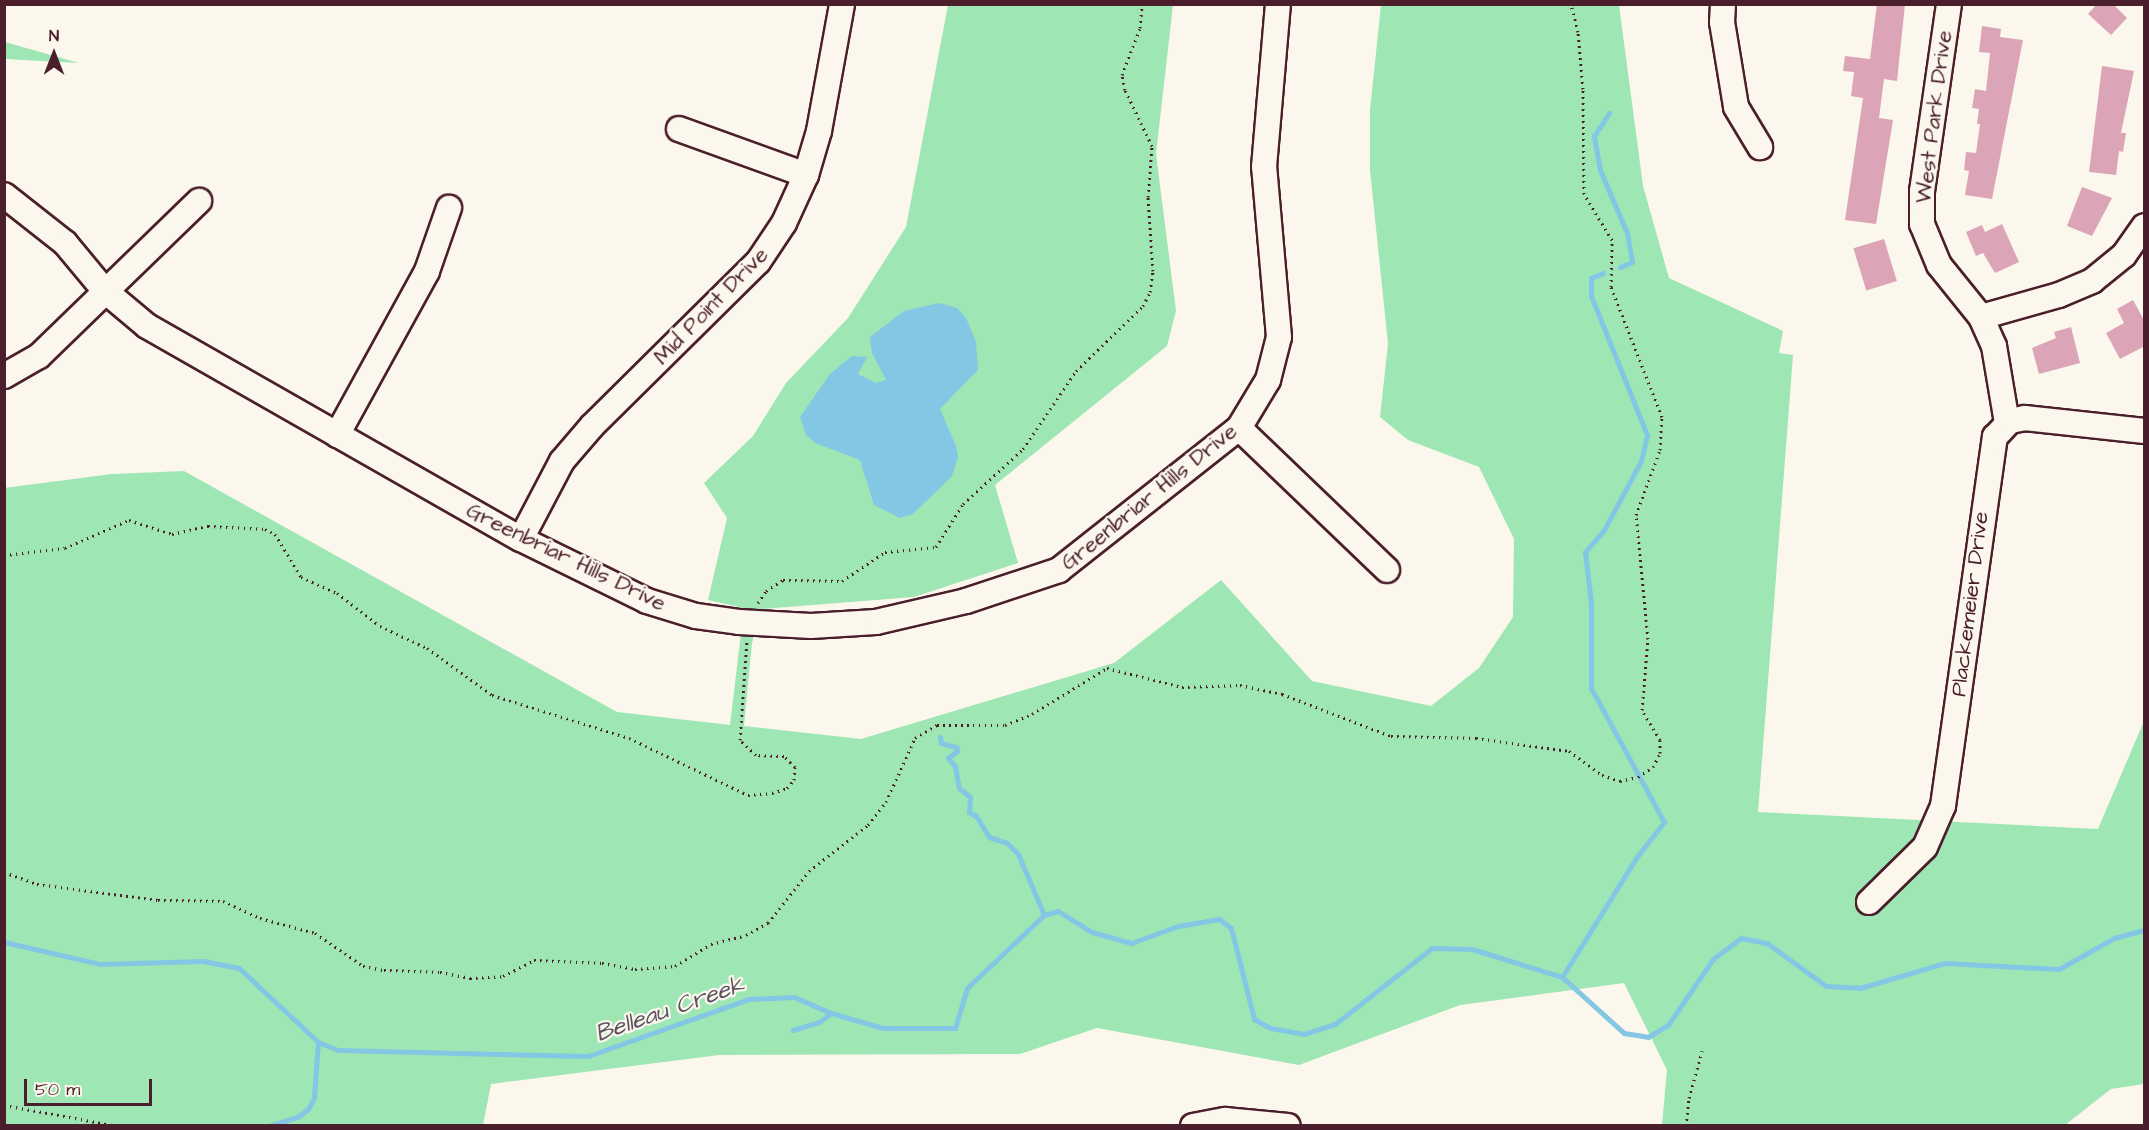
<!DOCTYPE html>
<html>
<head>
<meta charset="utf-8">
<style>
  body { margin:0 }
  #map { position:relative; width:2149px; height:1130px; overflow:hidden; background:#fbf7ec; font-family:"Architects Daughter",sans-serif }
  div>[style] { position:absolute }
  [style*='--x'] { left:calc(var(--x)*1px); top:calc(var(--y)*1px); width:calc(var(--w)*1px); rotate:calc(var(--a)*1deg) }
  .green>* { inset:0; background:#9ee6b4 }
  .water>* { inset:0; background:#83c7e4 }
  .stream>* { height:5px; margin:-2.5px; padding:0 2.5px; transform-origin:2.5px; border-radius:2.5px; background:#83c7e4 }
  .building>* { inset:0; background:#dca4b7; transform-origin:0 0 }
  .path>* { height:3px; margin-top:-1.5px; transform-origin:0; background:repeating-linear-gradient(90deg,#4a1f2b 0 1.5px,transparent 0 6px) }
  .roads { filter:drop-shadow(2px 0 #4a1f2b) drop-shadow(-2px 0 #4a1f2b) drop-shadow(0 2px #4a1f2b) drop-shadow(0 -2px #4a1f2b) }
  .minor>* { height:24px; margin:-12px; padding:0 12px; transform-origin:12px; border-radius:12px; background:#fbf7ec }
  span { translate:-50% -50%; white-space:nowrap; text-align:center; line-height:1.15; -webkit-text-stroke:4.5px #fbf7ec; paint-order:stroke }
  .street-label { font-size:22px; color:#4a1f2b }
  .water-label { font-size:24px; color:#5b5162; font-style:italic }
  .frame { position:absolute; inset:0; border:6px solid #4a1f2b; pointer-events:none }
  .north { position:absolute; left:24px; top:24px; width:60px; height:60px; -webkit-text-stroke:4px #fbf7ec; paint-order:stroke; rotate:0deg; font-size:16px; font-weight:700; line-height:24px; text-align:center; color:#4a1f2b }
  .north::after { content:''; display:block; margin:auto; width:21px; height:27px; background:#4a1f2b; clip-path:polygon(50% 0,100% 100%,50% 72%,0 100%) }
  .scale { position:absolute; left:24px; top:1079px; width:128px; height:27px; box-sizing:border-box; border:3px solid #4a1f2b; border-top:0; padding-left:8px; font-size:18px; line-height:21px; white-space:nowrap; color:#4a1f2b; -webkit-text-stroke:4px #fbf7ec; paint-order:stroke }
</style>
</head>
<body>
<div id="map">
  <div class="green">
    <i style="clip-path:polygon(948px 5px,1173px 5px,1156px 154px,1176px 311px,1167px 346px,995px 485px,1018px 563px,914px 597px,761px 609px,752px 643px,744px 726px,861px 739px,1114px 663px,1221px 580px,1312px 681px,1431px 706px,1479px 668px,1513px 617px,1514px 539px,1479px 467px,1408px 440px,1380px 417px,1388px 344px,1370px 170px,1370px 110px,1381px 5px,1619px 5px,1643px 186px,1669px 278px,1783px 331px,1779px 353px,1793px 355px,1758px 812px,2098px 829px,2144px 721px,2144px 1084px,2111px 1089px,2065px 1125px,1662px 1125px,1667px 1070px,1624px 983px,1460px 1005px,1299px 1065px,1097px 1028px,1020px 1054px,719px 1055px,491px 1084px,483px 1125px,5px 1125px,4px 488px,112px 474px,184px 471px,617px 712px,730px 725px,744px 608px,708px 600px,727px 518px,704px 483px,753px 436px,786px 383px,848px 318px,906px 227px)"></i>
    <i style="clip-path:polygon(5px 42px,79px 63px,5px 59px)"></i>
  </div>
  <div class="water">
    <i style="clip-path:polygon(939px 303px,957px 308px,966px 318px,976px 342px,978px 370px,940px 409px,956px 446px,958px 457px,952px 476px,913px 514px,900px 518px,874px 505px,860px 460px,815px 443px,806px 435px,800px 417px,830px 374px,852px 356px,867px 357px,858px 374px,876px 383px,886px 380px,872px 353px,870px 337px,904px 311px)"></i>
  </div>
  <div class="stream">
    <i style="--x:1609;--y:113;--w:27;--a:123"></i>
    <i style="--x:1594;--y:136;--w:35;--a:80"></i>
    <i style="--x:1600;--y:170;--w:69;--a:66.8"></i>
    <i style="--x:1627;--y:233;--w:29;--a:80"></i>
    <i style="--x:1632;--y:262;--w:13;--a:157"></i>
    <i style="--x:940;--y:737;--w:6;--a:81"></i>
    <i style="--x:941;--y:743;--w:16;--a:15"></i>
    <i style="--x:956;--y:747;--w:4;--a:76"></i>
    <i style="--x:957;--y:751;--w:11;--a:142"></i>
    <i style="--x:948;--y:758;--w:11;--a:49"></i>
    <i style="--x:955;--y:766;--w:22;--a:80"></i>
    <i style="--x:959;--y:788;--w:14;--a:39"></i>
    <i style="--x:970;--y:797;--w:15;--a:94"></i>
    <i style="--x:969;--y:812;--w:8;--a:30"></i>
    <i style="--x:976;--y:816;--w:25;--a:58"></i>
    <i style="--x:989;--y:837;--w:19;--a:18"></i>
    <i style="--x:1007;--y:843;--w:16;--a:45"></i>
    <i style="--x:1018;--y:854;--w:66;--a:66.9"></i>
    <i style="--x:4;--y:942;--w:98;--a:12.9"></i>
    <i style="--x:100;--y:964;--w:103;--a:-1.7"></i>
    <i style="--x:203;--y:961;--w:37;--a:11"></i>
    <i style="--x:239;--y:968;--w:108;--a:43.1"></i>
    <i style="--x:318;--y:1042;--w:22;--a:22"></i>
    <i style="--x:338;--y:1050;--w:250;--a:1.4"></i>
    <i style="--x:588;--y:1056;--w:171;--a:-19.5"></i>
    <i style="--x:749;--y:999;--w:45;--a:-2.5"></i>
    <i style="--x:794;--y:997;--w:40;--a:23.4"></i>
    <i style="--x:831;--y:1013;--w:54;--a:16.1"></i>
    <i style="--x:883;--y:1028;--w:72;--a:0"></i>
    <i style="--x:955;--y:1028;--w:42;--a:-73.3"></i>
    <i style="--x:967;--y:988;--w:106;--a:-43.5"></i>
    <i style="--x:1044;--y:915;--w:15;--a:-16"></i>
    <i style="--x:1058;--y:911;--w:40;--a:32"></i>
    <i style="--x:1092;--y:932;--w:41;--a:15.8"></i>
    <i style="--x:1131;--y:943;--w:50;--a:-19.9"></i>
    <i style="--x:1178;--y:926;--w:42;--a:-9.7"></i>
    <i style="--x:1219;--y:919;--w:15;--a:37"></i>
    <i style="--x:1231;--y:928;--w:94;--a:75.8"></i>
    <i style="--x:1254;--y:1019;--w:18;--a:29"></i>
    <i style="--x:1270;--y:1028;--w:35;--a:10"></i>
    <i style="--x:1304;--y:1034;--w:33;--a:-18"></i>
    <i style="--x:1335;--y:1024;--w:123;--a:-38.1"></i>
    <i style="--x:1432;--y:948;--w:40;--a:1.4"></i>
    <i style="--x:1472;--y:949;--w:94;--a:17.3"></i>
    <i style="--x:1562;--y:977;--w:84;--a:42.1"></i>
    <i style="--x:1624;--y:1033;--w:24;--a:9"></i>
    <i style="--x:1648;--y:1037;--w:23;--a:-31"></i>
    <i style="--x:1668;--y:1025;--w:80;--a:-55.7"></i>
    <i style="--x:1713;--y:959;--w:35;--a:-37"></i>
    <i style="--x:1741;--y:938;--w:26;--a:11"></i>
    <i style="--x:1767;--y:943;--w:73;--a:36.1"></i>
    <i style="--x:1826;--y:986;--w:34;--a:3"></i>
    <i style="--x:1860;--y:988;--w:89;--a:-16.4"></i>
    <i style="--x:1945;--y:963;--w:114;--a:3"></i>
    <i style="--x:2059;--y:969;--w:63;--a:-29.4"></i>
    <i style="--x:2114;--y:938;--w:31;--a:-15"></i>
    <i style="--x:1562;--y:977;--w:140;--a:-58.1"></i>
    <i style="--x:1636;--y:858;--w:46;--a:-52.1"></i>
    <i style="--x:1664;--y:822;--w:153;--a:-118.6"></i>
    <i style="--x:1591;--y:688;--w:85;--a:-90"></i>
    <i style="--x:1591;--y:603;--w:51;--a:-96.7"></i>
    <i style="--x:1585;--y:552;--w:29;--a:-49"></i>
    <i style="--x:1604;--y:530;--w:78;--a:-61.8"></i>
    <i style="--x:1641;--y:461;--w:27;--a:-77"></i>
    <i style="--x:1647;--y:435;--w:150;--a:-111.9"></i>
    <i style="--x:1591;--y:296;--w:18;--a:-90"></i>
    <i style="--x:1591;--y:278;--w:13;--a:-23"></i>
    <i style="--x:793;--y:1030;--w:27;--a:-17"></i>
    <i style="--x:819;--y:1022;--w:15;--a:-37"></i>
    <i style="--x:269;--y:1126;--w:32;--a:-18"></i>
    <i style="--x:299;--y:1116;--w:11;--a:-38"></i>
    <i style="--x:308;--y:1109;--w:13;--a:-61"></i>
    <i style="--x:314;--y:1098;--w:56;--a:-85.9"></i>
  </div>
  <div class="building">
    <i style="clip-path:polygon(1877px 4px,1905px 4px,1897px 81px,1884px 79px,1879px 118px,1893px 120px,1876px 224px,1845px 220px,1863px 98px,1851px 96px,1854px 72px,1843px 71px,1845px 56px,1870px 59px)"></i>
    <i style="clip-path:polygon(2097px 4px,2113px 4px,2127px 18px,2111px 35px,2088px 14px)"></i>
    <i style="clip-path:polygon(1982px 26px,2001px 29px,2000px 37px,2023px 40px,1992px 199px,1965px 195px,1969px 171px,1964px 170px,1966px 152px,1976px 153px,1980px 124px,1977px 124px,1979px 109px,1972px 108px,1975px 89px,1986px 91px,1990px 53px,1979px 52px)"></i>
    <i style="clip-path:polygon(2102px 66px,2134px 71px,2121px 133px,2126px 133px,2123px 152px,2119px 151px,2116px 175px,2089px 172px)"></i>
    <i style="clip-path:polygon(2082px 187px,2112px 198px,2092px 236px,2067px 226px)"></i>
    <i style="clip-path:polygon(2002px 224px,2019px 262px,1995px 273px,1983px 253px,1976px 256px,1966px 232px,1982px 225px,1985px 232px)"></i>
    <i style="left:1884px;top:239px;width:44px;height:32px;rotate:73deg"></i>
    <i style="clip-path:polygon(2133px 300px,2145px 322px,2145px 346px,2120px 359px,2106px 333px,2124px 323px,2117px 309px)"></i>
    <i style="clip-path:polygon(2071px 327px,2080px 363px,2039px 374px,2032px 348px,2056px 338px,2054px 332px)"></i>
  </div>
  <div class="path">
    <i style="--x:4;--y:555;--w:61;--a:-6.5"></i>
    <i style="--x:65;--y:548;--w:70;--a:-23.6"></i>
    <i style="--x:129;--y:520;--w:45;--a:18"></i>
    <i style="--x:172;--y:534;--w:37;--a:-13"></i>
    <i style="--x:208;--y:526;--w:57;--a:3"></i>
    <i style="--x:265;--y:529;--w:11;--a:27"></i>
    <i style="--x:275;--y:534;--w:50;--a:58.8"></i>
    <i style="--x:301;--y:577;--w:39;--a:24"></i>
    <i style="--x:337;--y:593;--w:54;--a:37.5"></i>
    <i style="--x:380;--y:626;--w:52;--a:25.1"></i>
    <i style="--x:427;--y:648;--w:80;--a:35.9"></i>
    <i style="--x:492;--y:695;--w:144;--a:17.4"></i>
    <i style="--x:629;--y:738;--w:132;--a:25.6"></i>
    <i style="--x:748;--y:795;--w:24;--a:-5"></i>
    <i style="--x:772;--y:793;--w:16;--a:-18"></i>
    <i style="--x:787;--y:788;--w:11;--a:-49"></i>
    <i style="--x:794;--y:780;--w:13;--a:-86"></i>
    <i style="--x:795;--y:767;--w:16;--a:-135"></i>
    <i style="--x:784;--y:756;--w:28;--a:-178"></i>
    <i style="--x:756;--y:755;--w:22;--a:-137"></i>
    <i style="--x:740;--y:740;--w:99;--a:-86"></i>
    <i style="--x:758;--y:603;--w:14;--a:-56"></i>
    <i style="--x:766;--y:591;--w:20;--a:-33"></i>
    <i style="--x:783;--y:580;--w:59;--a:1"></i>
    <i style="--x:842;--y:581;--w:52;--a:-34"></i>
    <i style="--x:885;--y:552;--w:51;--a:-5.6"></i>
    <i style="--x:936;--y:547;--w:51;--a:-57.9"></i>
    <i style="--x:963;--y:504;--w:81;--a:-42.5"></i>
    <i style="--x:1023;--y:449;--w:94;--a:-55.8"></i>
    <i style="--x:1076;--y:371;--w:93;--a:-44.1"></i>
    <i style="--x:1143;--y:306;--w:16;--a:-63"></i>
    <i style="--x:1150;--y:292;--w:21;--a:-82"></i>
    <i style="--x:1153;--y:271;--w:74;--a:-93.9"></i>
    <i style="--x:1148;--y:197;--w:51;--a:-85.5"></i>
    <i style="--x:1152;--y:146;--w:62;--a:-115.7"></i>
    <i style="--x:1125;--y:90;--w:15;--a:-101"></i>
    <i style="--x:1122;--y:75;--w:50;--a:-69"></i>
    <i style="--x:1140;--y:28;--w:24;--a:-85"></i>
    <i style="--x:4;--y:872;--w:35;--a:20"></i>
    <i style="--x:37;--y:884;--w:122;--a:7.5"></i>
    <i style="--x:158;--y:900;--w:65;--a:0.9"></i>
    <i style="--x:223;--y:901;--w:41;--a:24.7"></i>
    <i style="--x:260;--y:918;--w:57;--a:15.3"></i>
    <i style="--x:315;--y:933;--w:58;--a:34.5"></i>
    <i style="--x:363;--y:966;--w:21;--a:11"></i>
    <i style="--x:384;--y:970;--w:56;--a:2"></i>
    <i style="--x:440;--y:972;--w:31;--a:11"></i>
    <i style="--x:470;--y:978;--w:33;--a:-3"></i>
    <i style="--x:503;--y:976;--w:35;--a:-27"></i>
    <i style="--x:534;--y:960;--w:68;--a:2.5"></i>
    <i style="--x:602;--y:963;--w:34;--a:10"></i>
    <i style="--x:635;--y:969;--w:40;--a:-4.3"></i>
    <i style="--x:675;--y:966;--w:42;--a:-31.4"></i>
    <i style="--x:711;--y:944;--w:36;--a:-14"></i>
    <i style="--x:746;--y:935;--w:25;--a:-29"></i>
    <i style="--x:768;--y:923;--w:66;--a:-51.7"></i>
    <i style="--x:809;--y:871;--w:75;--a:-37.9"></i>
    <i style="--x:868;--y:825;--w:29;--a:-52"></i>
    <i style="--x:886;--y:802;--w:70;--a:-65.6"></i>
    <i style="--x:915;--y:738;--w:26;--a:-31"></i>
    <i style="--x:937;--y:725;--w:68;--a:0"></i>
    <i style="--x:1005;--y:725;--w:29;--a:-22"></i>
    <i style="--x:1032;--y:714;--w:88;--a:-31.5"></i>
    <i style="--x:1107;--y:668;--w:77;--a:14.2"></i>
    <i style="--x:1182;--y:687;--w:58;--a:-2"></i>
    <i style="--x:1240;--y:685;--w:43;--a:12.1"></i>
    <i style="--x:1282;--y:694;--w:117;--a:21.1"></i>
    <i style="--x:1391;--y:736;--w:85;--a:1.3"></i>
    <i style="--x:1476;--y:738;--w:94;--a:8"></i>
    <i style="--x:1569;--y:751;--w:41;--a:36"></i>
    <i style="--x:1602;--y:775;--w:19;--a:18"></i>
    <i style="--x:1620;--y:781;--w:18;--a:-13"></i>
    <i style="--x:1638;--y:777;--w:18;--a:-34"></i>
    <i style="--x:1653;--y:767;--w:16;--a:-63"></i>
    <i style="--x:1660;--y:753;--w:13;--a:-90"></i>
    <i style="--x:1660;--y:740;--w:35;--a:-121"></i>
    <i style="--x:1642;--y:710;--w:71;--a:-85.2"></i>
    <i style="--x:1648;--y:639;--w:125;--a:-95.5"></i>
    <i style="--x:1636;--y:515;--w:69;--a:-69.7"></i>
    <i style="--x:1660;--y:450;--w:33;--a:-87"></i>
    <i style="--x:1662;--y:417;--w:140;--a:-111.4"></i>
    <i style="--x:1611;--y:287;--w:47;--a:-88.8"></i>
    <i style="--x:1612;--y:240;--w:54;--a:-121.3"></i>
    <i style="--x:1584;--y:194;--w:105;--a:-90.5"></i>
    <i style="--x:1583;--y:89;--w:57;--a:-95"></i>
    <i style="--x:1578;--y:32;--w:29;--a:-104"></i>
    <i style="--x:4;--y:1105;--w:116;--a:10.4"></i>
    <i style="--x:1686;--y:1126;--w:28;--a:-84"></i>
    <i style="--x:1689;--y:1098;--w:49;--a:-74.5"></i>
  </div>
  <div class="roads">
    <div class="minor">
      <i style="--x:1723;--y:4;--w:18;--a:93"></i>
      <i style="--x:1722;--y:22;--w:86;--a:80.6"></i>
      <i style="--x:1736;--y:107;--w:47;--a:59"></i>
      <i style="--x:1949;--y:4;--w:189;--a:98.2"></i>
      <i style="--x:1922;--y:191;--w:33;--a:90"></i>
      <i style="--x:1922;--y:224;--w:44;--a:67.5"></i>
      <i style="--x:1939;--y:265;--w:67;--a:51.1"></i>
      <i style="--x:1981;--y:317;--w:32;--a:66"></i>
      <i style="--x:1994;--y:346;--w:78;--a:80.4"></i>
      <i style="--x:679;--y:129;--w:135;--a:19.9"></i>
      <i style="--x:4;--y:195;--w:78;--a:38.2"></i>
      <i style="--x:65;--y:243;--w:61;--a:50.3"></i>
      <i style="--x:104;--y:290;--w:56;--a:39.9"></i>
      <i style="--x:147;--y:326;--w:430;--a:29.7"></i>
      <i style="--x:521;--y:539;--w:140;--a:26.2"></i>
      <i style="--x:647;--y:601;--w:51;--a:17"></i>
      <i style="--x:696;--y:616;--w:43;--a:7.9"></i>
      <i style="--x:739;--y:622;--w:72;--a:3.2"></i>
      <i style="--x:811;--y:626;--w:65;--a:-3.5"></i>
      <i style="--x:876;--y:622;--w:92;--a:-13.1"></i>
      <i style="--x:966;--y:601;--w:98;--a:-18.4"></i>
      <i style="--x:1059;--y:570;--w:229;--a:-38.3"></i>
      <i style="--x:1239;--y:428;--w:56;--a:-58.9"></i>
      <i style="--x:1268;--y:380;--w:44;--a:-75.7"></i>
      <i style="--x:1279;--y:337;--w:171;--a:-95"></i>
      <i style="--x:1264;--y:167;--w:164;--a:-85.1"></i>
      <i style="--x:1981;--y:317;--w:81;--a:-15.8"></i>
      <i style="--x:2059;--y:295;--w:36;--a:-23"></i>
      <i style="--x:2092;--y:281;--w:41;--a:-39.1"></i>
      <i style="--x:2124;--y:255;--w:35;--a:-55"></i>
      <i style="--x:4;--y:376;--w:40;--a:-29.7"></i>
      <i style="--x:39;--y:356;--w:223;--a:-44.1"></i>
      <i style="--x:1239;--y:428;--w:205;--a:43.8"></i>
      <i style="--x:337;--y:435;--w:187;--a:-61.2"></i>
      <i style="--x:427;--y:271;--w:67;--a:-70.8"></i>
      <i style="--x:521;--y:539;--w:88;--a:-62.3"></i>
      <i style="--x:562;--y:461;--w:46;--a:-49.4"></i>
      <i style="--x:592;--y:426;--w:233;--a:-44.7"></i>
      <i style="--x:758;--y:262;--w:47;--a:-56.3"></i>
      <i style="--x:784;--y:223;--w:53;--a:-65.4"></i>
      <i style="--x:806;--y:175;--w:46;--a:-73.5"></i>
      <i style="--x:819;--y:131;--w:129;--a:-79.7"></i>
      <i style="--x:1869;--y:902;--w:78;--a:-44.5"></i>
      <i style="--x:1925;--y:847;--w:45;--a:-66.3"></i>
      <i style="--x:1943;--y:806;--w:373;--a:-82"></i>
      <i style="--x:1995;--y:437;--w:22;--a:-47"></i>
      <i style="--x:2010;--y:421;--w:15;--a:-11"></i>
      <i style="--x:2025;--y:418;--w:120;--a:6.2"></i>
      <i style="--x:1193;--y:1126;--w:33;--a:-11"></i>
      <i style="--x:1225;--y:1120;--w:63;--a:5.4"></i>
    </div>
  </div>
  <div class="street-label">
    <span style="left:1934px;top:117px;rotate:-83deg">West Park Drive</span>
    <span style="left:711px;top:306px;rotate:-46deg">Mid Point Drive</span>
    <span style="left:1149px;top:497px;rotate:-39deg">Greenbriar Hills Drive</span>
    <span style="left:566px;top:557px;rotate:26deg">Greenbriar Hills Drive</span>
    <span style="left:1970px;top:604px;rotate:-83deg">Plackemeier Drive</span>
  </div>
  <div class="water-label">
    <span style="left:670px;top:1010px;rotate:-19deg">Belleau Creek</span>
  </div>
  <div class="frame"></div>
  <div class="north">N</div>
  <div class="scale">50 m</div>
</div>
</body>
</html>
